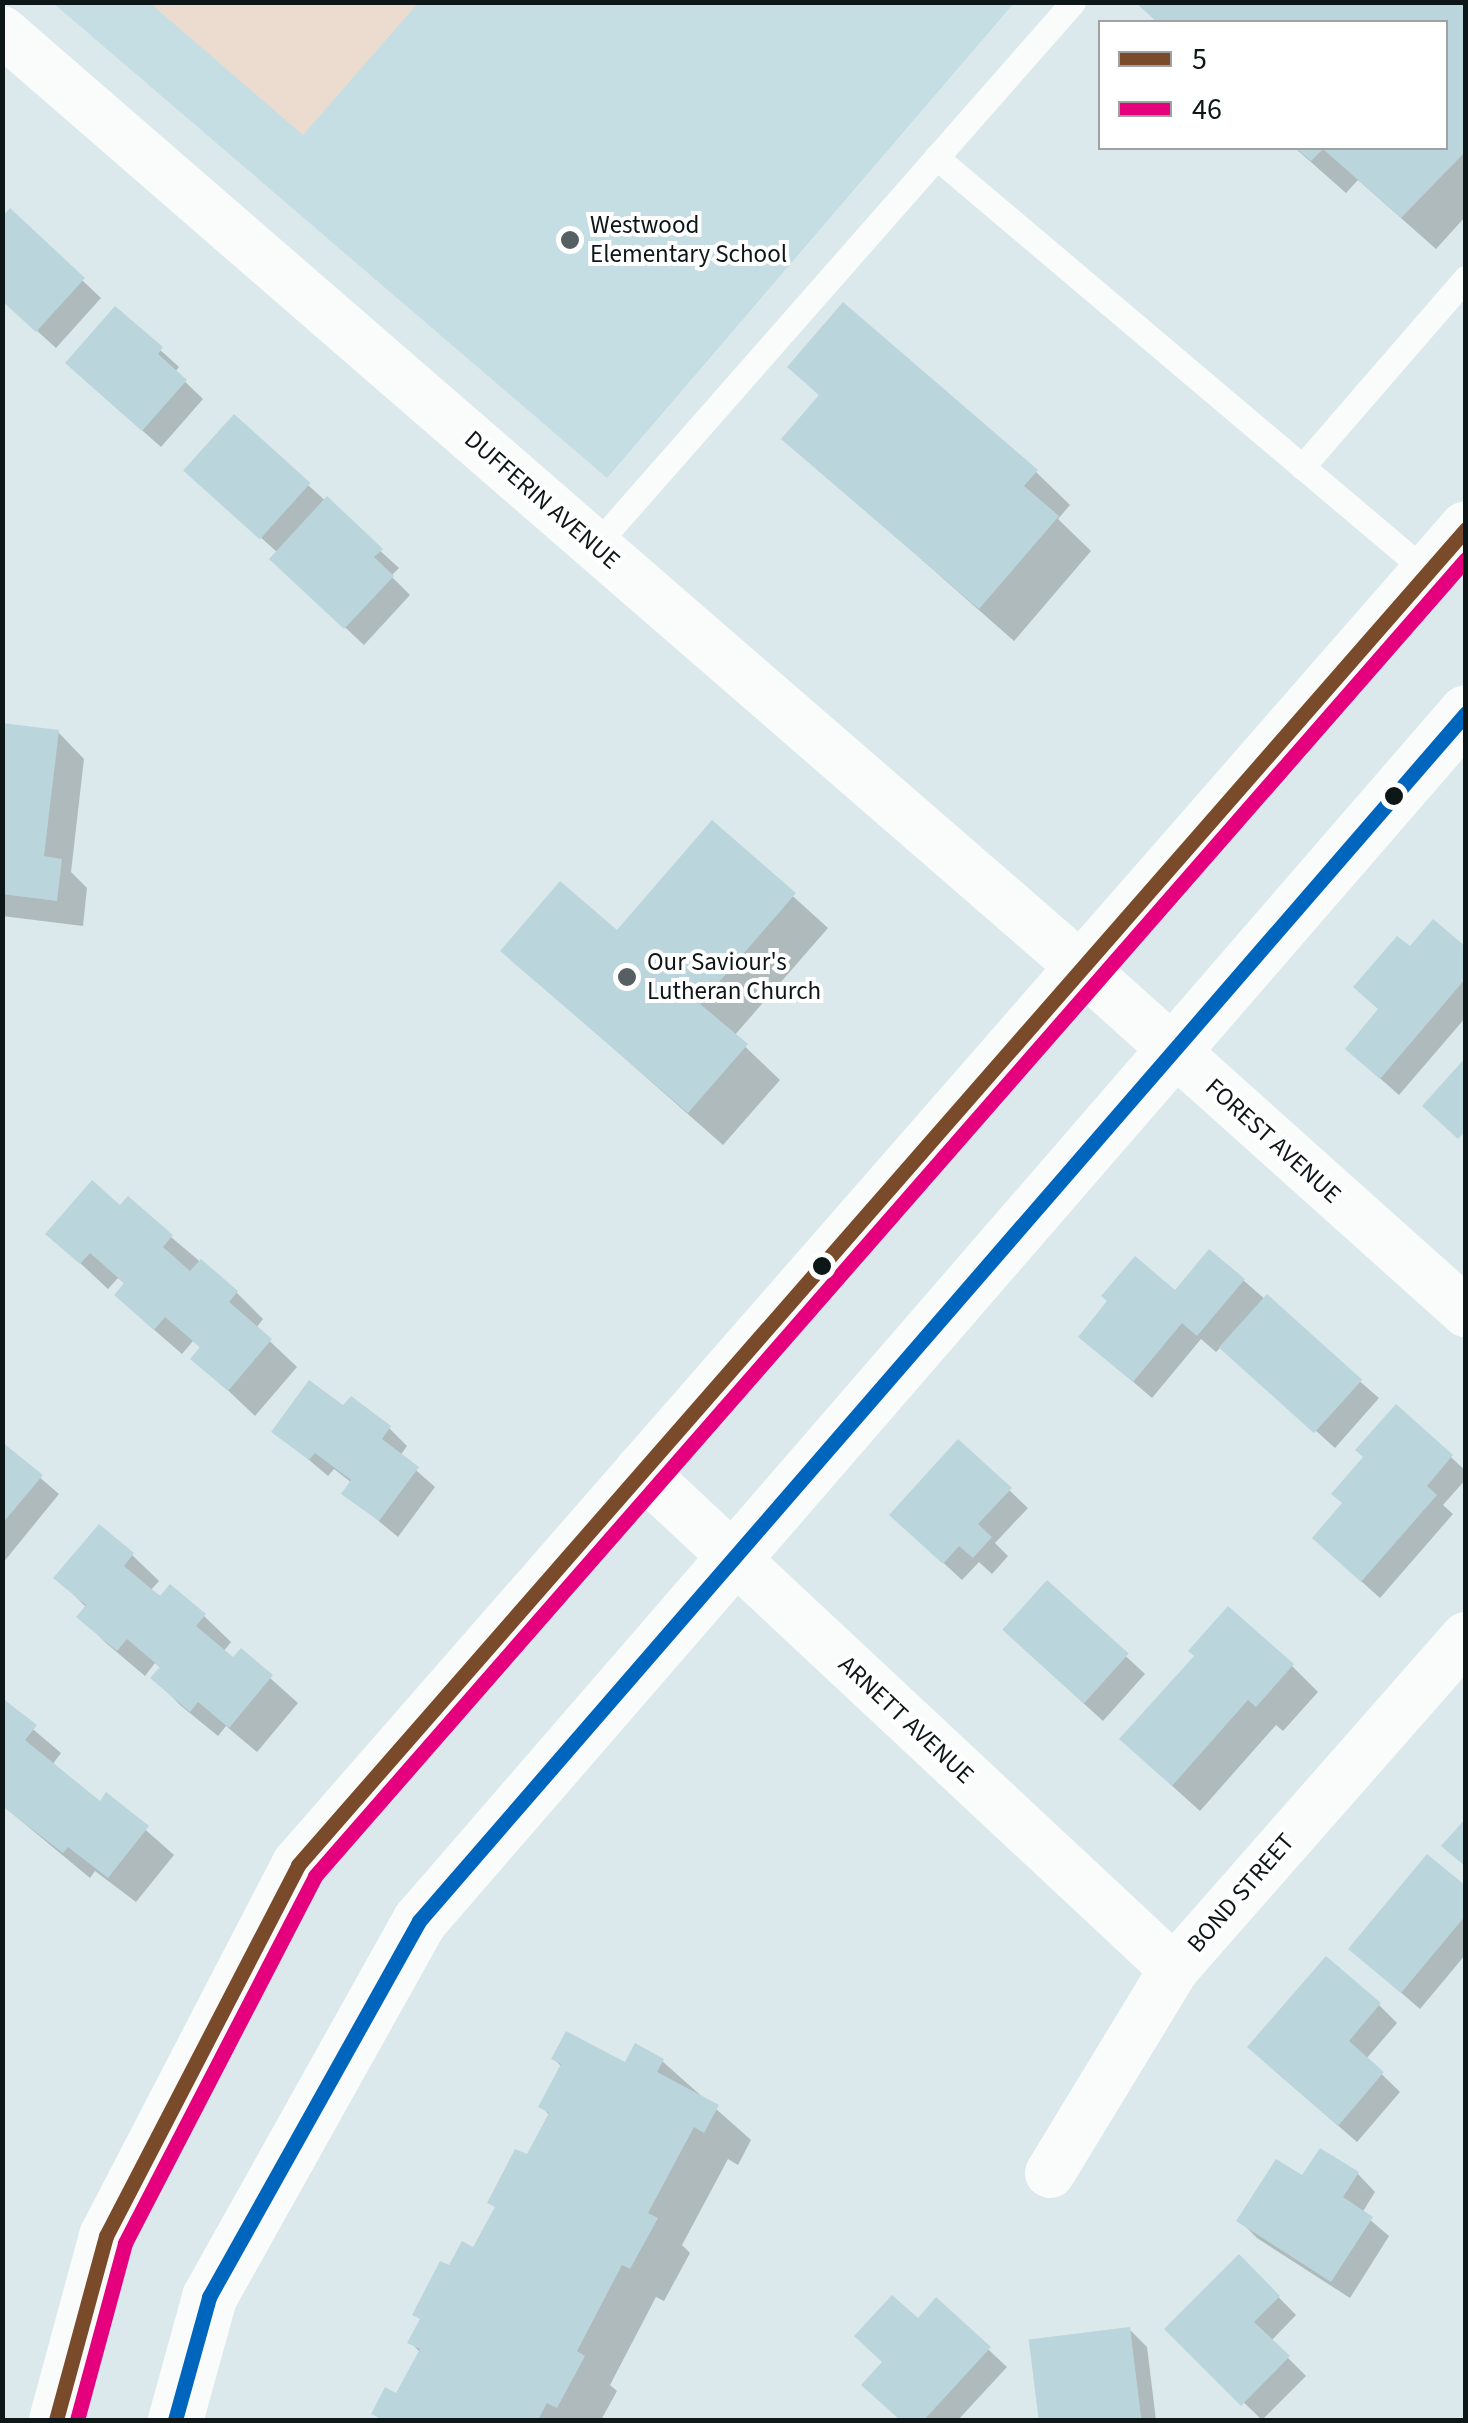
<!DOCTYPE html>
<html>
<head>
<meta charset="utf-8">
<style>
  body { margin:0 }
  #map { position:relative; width:1468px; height:2423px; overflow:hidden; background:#dbe9ec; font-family:"Source Sans 3",sans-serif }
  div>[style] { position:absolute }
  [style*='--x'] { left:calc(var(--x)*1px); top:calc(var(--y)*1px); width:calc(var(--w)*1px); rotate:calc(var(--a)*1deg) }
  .built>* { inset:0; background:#c5dee3 }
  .green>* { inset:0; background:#ecdcd0 }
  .shadow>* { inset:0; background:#0003 }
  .building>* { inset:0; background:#bad6dc; transform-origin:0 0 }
  .lane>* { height:25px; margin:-12.5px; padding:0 12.5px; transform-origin:12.5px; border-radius:12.5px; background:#fafcfc }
  .street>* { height:50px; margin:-25px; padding:0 25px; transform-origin:25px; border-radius:25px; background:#fafcfc }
  .secondary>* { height:55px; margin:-27.5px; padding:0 27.5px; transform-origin:27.5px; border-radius:27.5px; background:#fafcfc }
  .bus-1>* { height:15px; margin:-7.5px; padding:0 7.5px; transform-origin:7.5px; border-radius:7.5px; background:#7a4b2a }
  .bus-2>* { height:15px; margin:-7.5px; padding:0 7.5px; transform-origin:7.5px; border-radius:7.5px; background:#e5007d }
  .bus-3>* { height:15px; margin:-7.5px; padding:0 7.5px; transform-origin:7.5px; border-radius:7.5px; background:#0065bd }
  .dots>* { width:28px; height:28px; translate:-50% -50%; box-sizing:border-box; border:5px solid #fff; border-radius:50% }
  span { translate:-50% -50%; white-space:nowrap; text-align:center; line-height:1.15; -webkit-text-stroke:8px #fff; paint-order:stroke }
  .poi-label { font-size:25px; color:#0e1718 }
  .left { translate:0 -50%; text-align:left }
  .street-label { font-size:25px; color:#0e1718 }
  .frame { position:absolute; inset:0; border:5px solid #0e1718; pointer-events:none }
  .legend { position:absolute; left:1098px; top:20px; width:350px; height:130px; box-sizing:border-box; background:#fff; border:2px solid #9fa2a3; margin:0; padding:12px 18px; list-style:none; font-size:30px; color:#0e1718 }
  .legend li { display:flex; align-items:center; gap:20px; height:50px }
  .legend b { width:50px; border:2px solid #9fa2a3 }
</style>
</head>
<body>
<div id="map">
  <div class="built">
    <i style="clip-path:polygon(53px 3px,1014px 3px,607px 478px)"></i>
  </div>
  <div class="green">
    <i style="clip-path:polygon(150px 3px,418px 3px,303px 135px)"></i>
  </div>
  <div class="shadow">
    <i style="clip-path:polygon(1137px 2px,1466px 2px,1466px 216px,1436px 249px,1358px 180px,1346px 193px,1295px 148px,1446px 148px,1446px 22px,1157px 22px)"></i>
    <i style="clip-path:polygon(10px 212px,101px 298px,56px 348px,2px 299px)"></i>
    <i style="clip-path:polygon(115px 309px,179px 367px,175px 372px,203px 399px,161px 447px,86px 381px)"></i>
    <i style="clip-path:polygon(790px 367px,1036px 472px,1070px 505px,1058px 519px,1091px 551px,1014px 641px,785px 439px,821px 397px)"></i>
    <i style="clip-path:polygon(308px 485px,399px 568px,391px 576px,410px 595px,364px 645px,290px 576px,278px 553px,205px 487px)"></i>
    <i style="clip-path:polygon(2px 726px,58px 732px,84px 759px,71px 872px,87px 888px,83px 926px,2px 916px)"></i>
    <i style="clip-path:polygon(712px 823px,828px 928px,734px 1036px,780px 1080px,723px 1145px,503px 951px,618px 933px)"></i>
    <i style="clip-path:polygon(1410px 950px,1466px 950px,1466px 1017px,1399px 1095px,1366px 1066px,1381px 1010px)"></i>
    <i style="clip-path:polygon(121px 1208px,171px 1237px,237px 1293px,263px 1319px,256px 1328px,297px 1367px,255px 1416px,194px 1358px,202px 1349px,193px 1341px,182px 1354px,144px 1321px,126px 1285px,118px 1278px,108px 1289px,49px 1234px)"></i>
    <i style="clip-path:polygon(1243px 1280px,1379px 1398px,1335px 1448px,1222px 1346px,1216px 1352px,1201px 1339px,1152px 1398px,1081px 1337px,1175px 1294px)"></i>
    <i style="clip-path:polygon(1396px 1407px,1466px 1471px,1466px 1479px,1443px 1505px,1453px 1514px,1380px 1598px,1333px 1556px,1345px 1504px)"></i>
    <i style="clip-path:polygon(344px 1409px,389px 1428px,407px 1446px,400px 1456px,435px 1487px,398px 1537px,345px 1493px,352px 1483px,334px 1469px,328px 1476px,275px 1431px)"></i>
    <i style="clip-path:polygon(959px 1443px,1028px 1508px,995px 1543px,1008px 1556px,992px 1574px,979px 1562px,962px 1580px,910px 1532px)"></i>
    <i style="clip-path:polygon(2px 1445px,59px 1494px,2px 1564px)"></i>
    <i style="clip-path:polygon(132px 1555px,159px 1581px,150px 1591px,204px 1616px,231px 1642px,223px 1652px,233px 1661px,241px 1652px,298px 1703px,257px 1752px,226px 1726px,218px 1736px,180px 1705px,154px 1678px,162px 1669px,155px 1663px,145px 1676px,106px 1643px,80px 1617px,87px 1608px,57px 1578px)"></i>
    <i style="clip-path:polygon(1047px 1583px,1145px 1674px,1103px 1721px,1023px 1648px)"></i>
    <i style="clip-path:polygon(1292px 1666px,1318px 1692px,1283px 1731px,1276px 1725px,1200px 1811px,1149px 1765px)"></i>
    <i style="clip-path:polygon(2px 1703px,61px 1753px,52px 1765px,100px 1804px,107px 1796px,174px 1855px,136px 1902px,95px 1871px,90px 1878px,2px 1805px)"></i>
    <i style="clip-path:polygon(1466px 1890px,1466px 1954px,1420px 2009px,1351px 1949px)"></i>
    <i style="clip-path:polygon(1379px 2005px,1397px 2023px,1366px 2059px,1400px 2092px,1357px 2142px,1268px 2065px)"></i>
    <i style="clip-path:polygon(554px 2059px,626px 2066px,662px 2061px,751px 2140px,738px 2165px,728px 2159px,682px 2245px,690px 2253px,664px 2301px,656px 2297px,610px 2385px,617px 2391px,601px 2420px,381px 2420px,374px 2413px,397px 2396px,421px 2353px,410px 2342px,422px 2321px,415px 2314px,450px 2269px,474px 2251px,497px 2209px,490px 2202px,528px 2158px,550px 2116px,541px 2106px,562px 2067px)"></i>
    <i style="clip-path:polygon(1358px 2174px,1375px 2192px,1362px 2213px,1389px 2236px,1350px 2298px,1257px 2238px,1239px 2220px,1303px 2179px)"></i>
    <i style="clip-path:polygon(1239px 2257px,1296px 2315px,1271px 2341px,1306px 2376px,1262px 2420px,1167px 2329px)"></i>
    <i style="clip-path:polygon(936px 2301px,1007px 2367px,958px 2420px,902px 2420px,882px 2403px,918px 2322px)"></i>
    <i style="clip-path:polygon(1129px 2329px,1147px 2347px,1156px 2420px,1041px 2420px,1032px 2340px)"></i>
  </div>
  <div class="building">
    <i style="clip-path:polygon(1135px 2px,1466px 2px,1466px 151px,1401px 218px,1323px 149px,1311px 161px,1296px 148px,1446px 148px,1446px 22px,1157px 22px)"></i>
    <i style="clip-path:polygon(10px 208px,85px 278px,36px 332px,2px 301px,2px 217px)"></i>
    <i style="clip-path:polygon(843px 302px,1038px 470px,1024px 486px,1059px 516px,979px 609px,781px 439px,819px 395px,787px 367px)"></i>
    <i style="clip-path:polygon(115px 306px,163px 347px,158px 354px,187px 380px,142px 431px,65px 363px)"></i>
    <i style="left:234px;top:414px;width:103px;height:76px;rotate:42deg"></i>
    <i style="clip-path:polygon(327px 496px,383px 549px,374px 557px,394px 576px,344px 629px,269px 559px)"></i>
    <i style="clip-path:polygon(2px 723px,59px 730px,44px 856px,62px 859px,57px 901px,2px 894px)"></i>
    <i style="clip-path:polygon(712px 820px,796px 893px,700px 1004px,748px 1044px,688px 1113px,500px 951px,560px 881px,617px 930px)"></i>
    <i style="clip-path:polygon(1433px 919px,1466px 947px,1466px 978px,1380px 1079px,1345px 1049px,1378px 1009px,1353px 987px,1397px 936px,1410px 946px)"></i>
    <i style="clip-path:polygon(1466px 1057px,1466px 1131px,1458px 1139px,1422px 1106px)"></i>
    <i style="clip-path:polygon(92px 1180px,120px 1205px,128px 1196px,173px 1235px,163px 1247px,190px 1271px,201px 1259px,238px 1291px,229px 1302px,272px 1339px,228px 1391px,190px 1359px,200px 1347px,165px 1317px,154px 1330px,114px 1295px,124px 1283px,90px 1253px,80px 1264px,45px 1234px)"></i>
    <i style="clip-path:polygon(1209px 1249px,1245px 1279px,1197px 1336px,1182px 1323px,1133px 1382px,1078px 1337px,1107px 1301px,1101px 1296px,1135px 1256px,1175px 1290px)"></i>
    <i style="left:1267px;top:1294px;width:128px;height:72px;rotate:42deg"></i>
    <i style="clip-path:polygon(309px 1380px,343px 1405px,351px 1396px,391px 1426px,382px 1439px,419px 1467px,379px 1521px,341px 1494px,351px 1480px,315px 1453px,309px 1460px,271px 1432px)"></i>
    <i style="clip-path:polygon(1396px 1404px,1453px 1455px,1427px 1486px,1437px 1495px,1361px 1582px,1312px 1538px,1342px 1503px,1331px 1494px,1363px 1457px,1355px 1450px)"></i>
    <i style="clip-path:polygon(958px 1439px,1012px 1488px,978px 1524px,992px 1537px,973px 1558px,959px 1546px,943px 1564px,889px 1515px)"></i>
    <i style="clip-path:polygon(2px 1442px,43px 1475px,2px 1524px)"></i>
    <i style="clip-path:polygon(99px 1524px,134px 1553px,124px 1566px,160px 1596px,170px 1584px,206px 1614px,196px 1626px,233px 1657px,241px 1648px,273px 1675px,229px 1728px,198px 1702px,190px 1712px,150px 1678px,160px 1667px,127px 1639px,117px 1651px,76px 1617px,86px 1605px,53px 1578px)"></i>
    <i style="left:1047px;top:1580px;width:110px;height:67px;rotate:42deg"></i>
    <i style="clip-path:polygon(1228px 1606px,1294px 1664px,1256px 1707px,1248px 1700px,1172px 1786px,1119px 1739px,1194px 1656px,1188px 1651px)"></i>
    <i style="clip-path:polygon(2px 1698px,37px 1725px,25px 1740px,100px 1801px,106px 1792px,149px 1826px,108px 1878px,68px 1847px,63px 1853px,2px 1806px)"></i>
    <i style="clip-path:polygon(1466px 1818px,1466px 1867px,1441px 1846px)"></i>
    <i style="clip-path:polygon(1427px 1854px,1466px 1886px,1466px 1915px,1401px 1993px,1348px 1949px)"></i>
    <i style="clip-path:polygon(1326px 1956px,1381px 2003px,1349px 2041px,1384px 2072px,1338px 2126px,1247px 2047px)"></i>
    <i style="clip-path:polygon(566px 2031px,625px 2062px,635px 2043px,664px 2059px,657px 2072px,719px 2105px,704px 2133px,694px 2127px,648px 2213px,658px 2218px,630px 2269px,622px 2265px,577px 2351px,585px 2356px,557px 2408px,547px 2403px,538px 2420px,384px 2420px,371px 2414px,385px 2387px,396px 2393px,420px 2349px,407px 2343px,420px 2319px,412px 2315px,440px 2261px,449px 2265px,462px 2241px,473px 2247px,495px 2207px,487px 2203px,515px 2149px,527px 2154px,549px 2113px,538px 2107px,561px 2064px,551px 2059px)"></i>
    <i style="clip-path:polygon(1320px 2148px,1359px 2172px,1343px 2197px,1373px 2217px,1331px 2282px,1236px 2221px,1276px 2159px,1302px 2175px)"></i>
    <i style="clip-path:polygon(1239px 2254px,1280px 2296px,1254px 2322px,1290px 2356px,1241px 2406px,1164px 2329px)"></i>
    <i style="clip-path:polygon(892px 2295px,918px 2318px,936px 2297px,991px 2347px,924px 2420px,900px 2420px,861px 2385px,882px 2362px,854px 2336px)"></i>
    <i style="left:1130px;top:2327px;width:94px;height:102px;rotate:83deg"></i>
  </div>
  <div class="lane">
    <i style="--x:936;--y:157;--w:643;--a:40.2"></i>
    <i style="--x:1302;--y:467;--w:250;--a:-49.1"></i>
    <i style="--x:595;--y:546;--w:724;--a:-48.69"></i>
  </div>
  <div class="street">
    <i style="--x:2;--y:31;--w:1430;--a:40.94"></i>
    <i style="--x:1082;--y:968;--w:516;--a:41.86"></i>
    <i style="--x:640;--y:1470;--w:731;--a:43.06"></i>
    <i style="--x:1050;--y:2173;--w:239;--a:-58.7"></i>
    <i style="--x:1174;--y:1969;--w:442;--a:-48.7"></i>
  </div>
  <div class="secondary">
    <i style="--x:56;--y:2420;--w:191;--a:-74.8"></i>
    <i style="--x:106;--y:2236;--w:418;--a:-62.6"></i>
    <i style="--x:298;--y:1865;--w:1775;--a:-48.86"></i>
    <i style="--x:175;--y:2420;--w:128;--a:-74.5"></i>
    <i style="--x:209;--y:2297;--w:431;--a:-60.8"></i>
    <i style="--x:419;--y:1921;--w:1599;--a:-49.11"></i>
  </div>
  <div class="bus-1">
    <i style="--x:56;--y:2420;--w:191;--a:-74.8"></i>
    <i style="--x:106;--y:2236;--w:418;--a:-62.6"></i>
    <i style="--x:298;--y:1865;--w:1775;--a:-48.84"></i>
  </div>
  <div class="bus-2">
    <i style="--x:77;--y:2420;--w:183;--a:-74.8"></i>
    <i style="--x:125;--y:2243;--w:413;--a:-62.6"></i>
    <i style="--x:315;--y:1876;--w:1749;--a:-48.85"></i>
  </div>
  <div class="bus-3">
    <i style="--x:175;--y:2420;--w:128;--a:-74.5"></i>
    <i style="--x:209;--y:2297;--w:431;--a:-60.8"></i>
    <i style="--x:419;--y:1921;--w:1599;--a:-49.08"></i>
  </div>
  <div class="dots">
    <i style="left:570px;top:240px;background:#566062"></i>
    <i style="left:1394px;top:796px;background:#0e1718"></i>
    <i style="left:627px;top:977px;background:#566062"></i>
    <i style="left:822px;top:1266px;background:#0e1718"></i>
  </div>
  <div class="poi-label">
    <span class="left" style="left:590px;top:240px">Westwood<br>Elementary School</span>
    <span class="left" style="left:647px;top:977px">Our Saviour's<br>Lutheran Church</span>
  </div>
  <div class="street-label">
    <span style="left:542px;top:500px;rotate:41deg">DUFFERIN AVENUE</span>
    <span style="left:1273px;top:1141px;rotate:42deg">FOREST AVENUE</span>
    <span style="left:906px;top:1720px;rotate:43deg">ARNETT AVENUE</span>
    <span style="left:1241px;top:1893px;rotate:-49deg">BOND STREET</span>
  </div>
  <div class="frame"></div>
  <ul class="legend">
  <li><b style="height:12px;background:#7a4b2a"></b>5</li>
  <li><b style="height:12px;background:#e5007d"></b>46</li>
  </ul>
</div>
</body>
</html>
